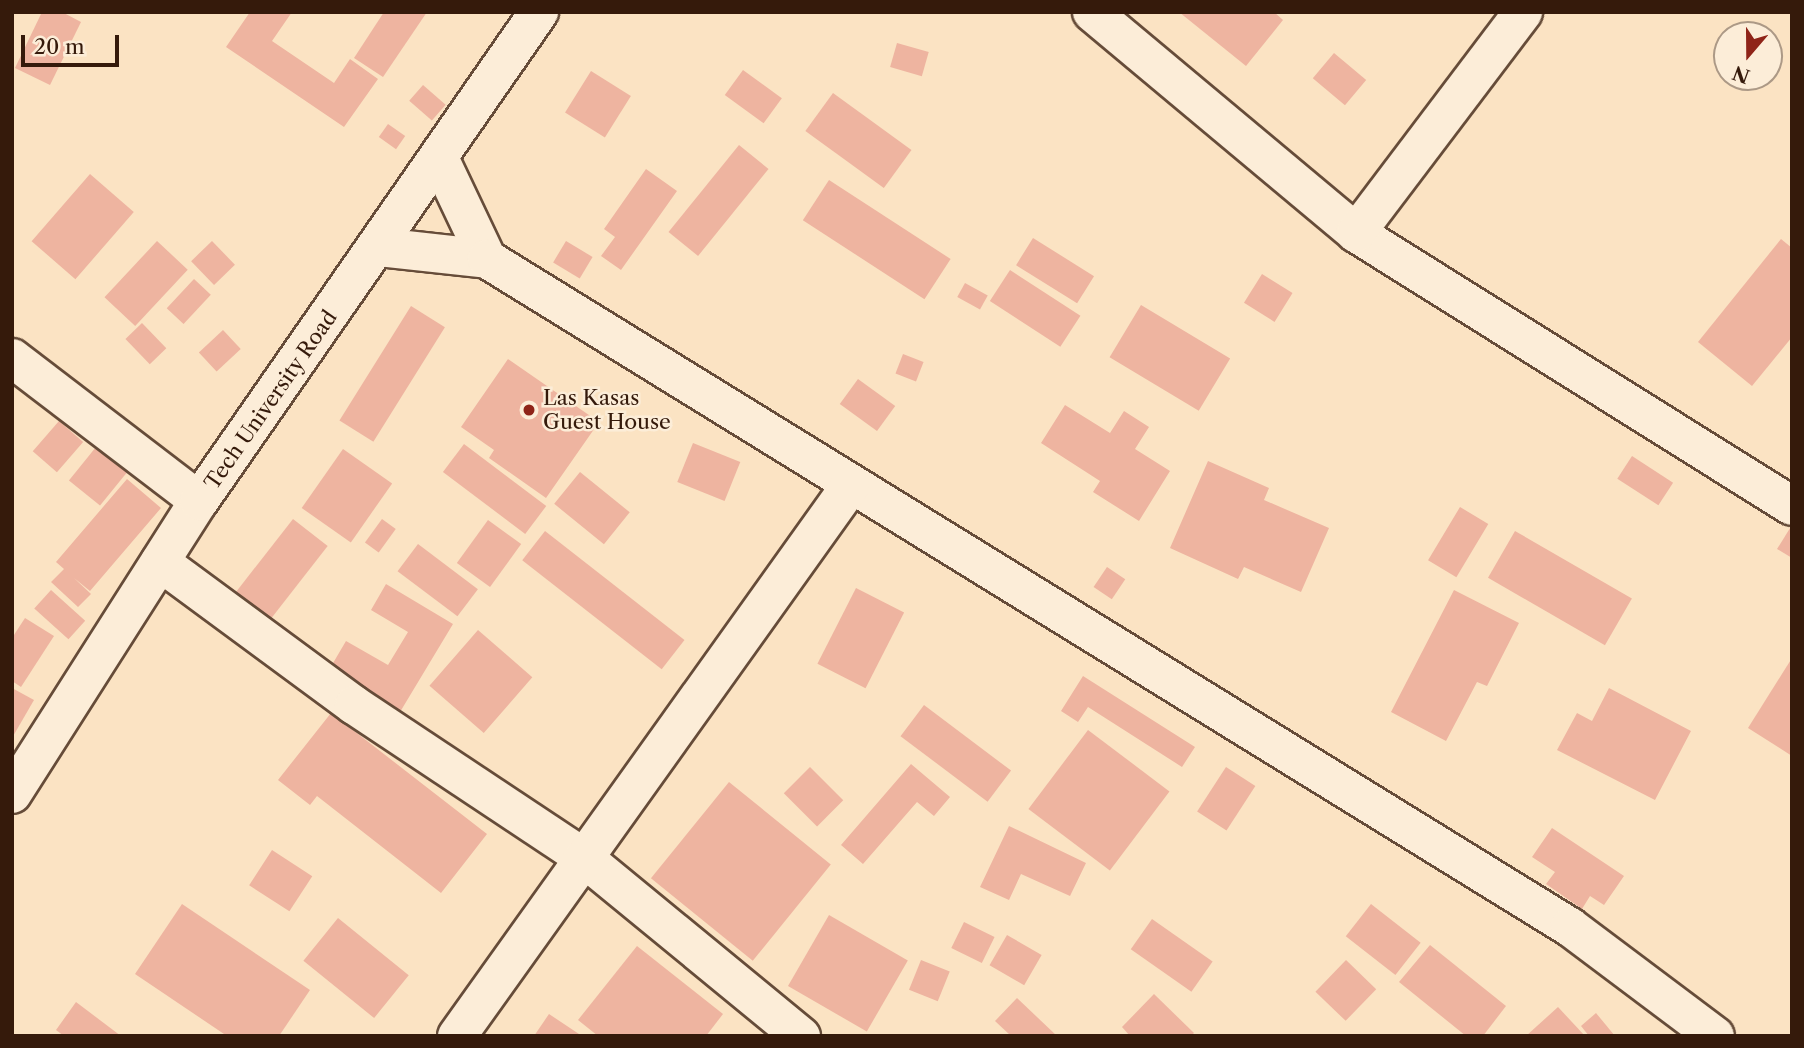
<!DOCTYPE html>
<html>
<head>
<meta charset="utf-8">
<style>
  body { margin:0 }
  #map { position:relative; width:1804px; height:1048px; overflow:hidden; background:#fbe3c3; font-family:"Libre Caslon Text",serif }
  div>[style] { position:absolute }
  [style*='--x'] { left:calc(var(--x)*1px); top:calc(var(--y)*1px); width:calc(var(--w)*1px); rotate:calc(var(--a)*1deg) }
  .building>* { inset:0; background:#eeb4a0; transform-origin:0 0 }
  .roads { filter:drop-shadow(2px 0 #664c39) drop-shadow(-2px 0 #664c39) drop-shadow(0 2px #664c39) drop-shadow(0 -2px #664c39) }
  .street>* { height:38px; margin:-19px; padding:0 19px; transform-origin:19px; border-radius:19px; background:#fcedd8 }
  .secondary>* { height:38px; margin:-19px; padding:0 19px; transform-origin:19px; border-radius:19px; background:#fcedd8 }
  .dots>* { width:19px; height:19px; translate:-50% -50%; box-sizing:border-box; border:4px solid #fcedd8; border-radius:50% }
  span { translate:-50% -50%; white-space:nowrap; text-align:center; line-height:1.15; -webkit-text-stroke:5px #fcedd8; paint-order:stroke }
  .poi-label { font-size:21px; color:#351a0b }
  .left { translate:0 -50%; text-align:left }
  .street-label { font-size:21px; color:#351a0b }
  .frame { position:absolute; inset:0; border:14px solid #351a0b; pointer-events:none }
  .north { position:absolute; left:1713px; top:21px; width:70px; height:70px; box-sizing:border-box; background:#fcedd8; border:2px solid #ac9986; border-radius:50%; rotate:200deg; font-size:19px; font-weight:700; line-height:28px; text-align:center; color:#351a0b }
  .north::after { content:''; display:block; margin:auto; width:24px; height:32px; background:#8f2418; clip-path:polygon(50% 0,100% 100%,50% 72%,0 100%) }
  .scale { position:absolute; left:21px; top:35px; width:98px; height:32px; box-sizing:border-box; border:4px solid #351a0b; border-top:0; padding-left:9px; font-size:21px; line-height:24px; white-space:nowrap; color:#351a0b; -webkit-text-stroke:5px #fcedd8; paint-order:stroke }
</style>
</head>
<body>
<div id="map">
  <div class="building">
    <i style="clip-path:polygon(42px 12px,62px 12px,81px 22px,50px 85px,15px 68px)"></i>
    <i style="clip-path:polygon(250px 12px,292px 12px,272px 41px,334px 83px,350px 59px,378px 79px,344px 127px,226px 47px)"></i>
    <i style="clip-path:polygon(384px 12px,427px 12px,383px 77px,354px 58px)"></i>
    <i style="clip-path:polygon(1179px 12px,1274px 12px,1283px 20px,1246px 66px)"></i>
    <i style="left:897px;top:43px;width:33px;height:25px;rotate:16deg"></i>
    <i style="left:1334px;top:53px;width:42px;height:33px;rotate:40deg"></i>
    <i style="left:743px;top:70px;width:48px;height:31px;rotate:36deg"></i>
    <i style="left:591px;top:71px;width:47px;height:49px;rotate:32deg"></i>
    <i style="left:423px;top:85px;width:30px;height:21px;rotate:41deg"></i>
    <i style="left:833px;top:93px;width:97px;height:47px;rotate:36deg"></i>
    <i style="left:388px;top:124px;width:21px;height:16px;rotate:35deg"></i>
    <i style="left:739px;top:145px;width:38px;height:112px;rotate:39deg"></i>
    <i style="clip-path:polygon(646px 169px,677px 191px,621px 270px,601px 256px,615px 237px,604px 229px)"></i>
    <i style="left:90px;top:174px;width:58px;height:89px;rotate:41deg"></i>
    <i style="left:829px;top:180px;width:145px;height:48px;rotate:33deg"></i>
    <i style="left:1033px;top:238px;width:72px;height:32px;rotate:32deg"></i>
    <i style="clip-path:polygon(1781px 239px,1792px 248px,1792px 337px,1752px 386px,1698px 342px)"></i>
    <i style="left:157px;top:241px;width:42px;height:77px;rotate:43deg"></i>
    <i style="left:212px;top:241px;width:33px;height:29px;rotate:46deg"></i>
    <i style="left:566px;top:241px;width:31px;height:25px;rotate:31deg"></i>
    <i style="left:1010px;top:270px;width:84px;height:37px;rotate:33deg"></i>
    <i style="left:1262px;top:274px;width:36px;height:34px;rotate:32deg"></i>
    <i style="left:194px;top:279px;width:23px;height:40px;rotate:43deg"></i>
    <i style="left:965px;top:283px;width:26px;height:16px;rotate:29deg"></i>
    <i style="left:1141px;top:305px;width:104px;height:61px;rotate:31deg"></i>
    <i style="left:411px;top:306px;width:40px;height:135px;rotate:32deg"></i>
    <i style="left:142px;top:323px;width:35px;height:23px;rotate:46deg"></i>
    <i style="left:223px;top:330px;width:26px;height:33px;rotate:47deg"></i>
    <i style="left:903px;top:354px;width:22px;height:21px;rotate:21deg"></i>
    <i style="clip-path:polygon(508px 359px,599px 422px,546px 498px,489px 458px,494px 450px,461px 427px)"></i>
    <i style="left:858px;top:379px;width:46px;height:31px;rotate:36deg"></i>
    <i style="clip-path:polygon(1065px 405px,1110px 433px,1124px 411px,1149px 427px,1135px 449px,1170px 471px,1139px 521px,1093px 492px,1100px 481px,1041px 443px)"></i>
    <i style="left:59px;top:421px;width:32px;height:40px;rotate:41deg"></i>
    <i style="left:693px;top:443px;width:51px;height:42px;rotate:22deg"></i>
    <i style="left:464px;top:444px;width:103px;height:35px;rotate:37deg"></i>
    <i style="left:96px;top:447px;width:40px;height:43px;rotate:39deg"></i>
    <i style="left:343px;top:449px;width:60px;height:72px;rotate:35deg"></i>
    <i style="left:1632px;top:456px;width:49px;height:27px;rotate:33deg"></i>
    <i style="clip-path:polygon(1208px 461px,1269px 488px,1264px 500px,1329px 528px,1301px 592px,1244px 567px,1238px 579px,1170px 548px)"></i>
    <i style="left:580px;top:472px;width:64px;height:41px;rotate:39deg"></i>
    <i style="clip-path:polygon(127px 479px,161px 508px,90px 591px,74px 578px,91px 594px,78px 607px,51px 582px,64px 569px,56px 562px)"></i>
    <i style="left:1460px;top:507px;width:33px;height:62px;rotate:31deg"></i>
    <i style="left:293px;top:519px;width:44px;height:102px;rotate:38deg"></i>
    <i style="left:382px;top:519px;width:17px;height:29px;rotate:36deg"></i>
    <i style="left:488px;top:520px;width:41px;height:53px;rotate:36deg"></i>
    <i style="clip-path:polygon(1792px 525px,1792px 558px,1777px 549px)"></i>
    <i style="left:545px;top:531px;width:177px;height:37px;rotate:38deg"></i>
    <i style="left:1515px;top:531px;width:135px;height:54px;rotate:30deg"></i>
    <i style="left:418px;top:544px;width:75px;height:34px;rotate:37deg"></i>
    <i style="left:1107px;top:567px;width:22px;height:24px;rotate:34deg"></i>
    <i style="clip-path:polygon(386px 584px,453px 624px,397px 717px,326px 675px,346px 641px,388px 665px,408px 632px,371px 610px)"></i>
    <i style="left:856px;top:588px;width:54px;height:85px;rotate:27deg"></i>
    <i style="left:51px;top:590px;width:46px;height:25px;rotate:42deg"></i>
    <i style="clip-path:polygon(1454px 590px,1519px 623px,1487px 686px,1477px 682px,1446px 741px,1391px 712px)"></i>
    <i style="clip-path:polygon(25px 618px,54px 636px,21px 687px,12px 681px,12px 638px)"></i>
    <i style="left:478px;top:630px;width:72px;height:74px;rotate:41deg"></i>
    <i style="clip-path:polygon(1792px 658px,1792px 756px,1748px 728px)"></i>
    <i style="clip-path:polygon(1083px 676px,1195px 747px,1182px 767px,1088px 707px,1078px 722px,1061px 711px)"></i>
    <i style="clip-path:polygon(12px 688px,34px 700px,12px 738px)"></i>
    <i style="clip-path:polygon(1609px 688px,1691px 731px,1655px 800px,1557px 750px,1577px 713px,1592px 721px)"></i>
    <i style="left:924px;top:705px;width:109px;height:39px;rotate:37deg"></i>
    <i style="clip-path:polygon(331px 713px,487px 834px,441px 893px,317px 796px,310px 805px,278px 780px)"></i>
    <i style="left:1088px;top:730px;width:102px;height:99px;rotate:37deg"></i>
    <i style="clip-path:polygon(911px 764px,950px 797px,934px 816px,917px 802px,863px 864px,841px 845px)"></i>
    <i style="left:810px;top:767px;width:47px;height:37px;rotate:45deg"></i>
    <i style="left:1226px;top:767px;width:35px;height:53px;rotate:33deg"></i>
    <i style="left:729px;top:782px;width:131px;height:124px;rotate:39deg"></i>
    <i style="clip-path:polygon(1009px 826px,1086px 863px,1070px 896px,1021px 874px,1009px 900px,980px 887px)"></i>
    <i style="clip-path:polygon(1552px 828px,1624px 876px,1604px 905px,1590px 896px,1582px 909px,1546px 884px,1555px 872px,1532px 857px)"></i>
    <i style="left:272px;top:850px;width:48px;height:42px;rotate:33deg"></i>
    <i style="clip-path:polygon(182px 904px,310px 990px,279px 1036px,227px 1036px,135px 974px)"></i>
    <i style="left:1371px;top:904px;width:63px;height:41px;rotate:38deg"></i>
    <i style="left:829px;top:915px;width:91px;height:82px;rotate:30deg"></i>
    <i style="left:338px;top:918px;width:91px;height:55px;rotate:39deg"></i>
    <i style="left:1152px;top:919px;width:74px;height:37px;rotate:35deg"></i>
    <i style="left:964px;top:922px;width:34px;height:29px;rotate:26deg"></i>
    <i style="left:1007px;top:935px;width:40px;height:35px;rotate:30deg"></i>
    <i style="clip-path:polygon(1430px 945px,1506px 1006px,1483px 1036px,1466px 1036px,1399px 982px)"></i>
    <i style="clip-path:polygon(637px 946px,723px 1014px,706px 1036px,598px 1036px,578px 1020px)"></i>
    <i style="left:921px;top:960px;width:31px;height:32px;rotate:22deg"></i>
    <i style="left:1346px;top:960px;width:42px;height:44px;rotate:44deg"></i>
    <i style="clip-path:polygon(1154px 994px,1194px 1033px,1191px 1036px,1130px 1036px,1122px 1027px)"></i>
    <i style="clip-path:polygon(1017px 998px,1057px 1036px,1011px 1036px,995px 1021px)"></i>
    <i style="clip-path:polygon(76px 1002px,121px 1036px,64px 1036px,56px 1030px)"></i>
    <i style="clip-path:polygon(1558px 1007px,1585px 1036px,1526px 1036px)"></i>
    <i style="clip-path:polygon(1596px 1013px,1615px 1036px,1589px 1036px,1581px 1026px)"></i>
    <i style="clip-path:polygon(549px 1014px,579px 1034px,577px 1036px,534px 1036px)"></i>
  </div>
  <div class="roads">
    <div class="street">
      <i style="--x:1092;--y:12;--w:344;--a:39.9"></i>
      <i style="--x:1356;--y:233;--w:514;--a:32.05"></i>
      <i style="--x:440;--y:160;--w:110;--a:64.6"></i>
      <i style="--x:1356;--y:233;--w:277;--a:-52.9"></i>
      <i style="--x:379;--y:247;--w:109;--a:6.3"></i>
      <i style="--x:487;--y:259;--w:1272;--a:31.67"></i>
      <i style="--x:1570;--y:927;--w:181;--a:36.9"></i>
      <i style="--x:12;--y:358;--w:235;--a:37.4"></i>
      <i style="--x:160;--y:562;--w:241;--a:36.4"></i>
      <i style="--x:354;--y:705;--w:276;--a:33.6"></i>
      <i style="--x:584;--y:858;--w:281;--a:39.4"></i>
      <i style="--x:457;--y:1036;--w:676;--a:-54.45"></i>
    </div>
    <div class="secondary">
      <i style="--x:12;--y:794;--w:348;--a:-57.5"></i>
      <i style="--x:199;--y:501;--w:596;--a:-55.19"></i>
    </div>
  </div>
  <div class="dots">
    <i style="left:529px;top:410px;background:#8f2418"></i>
  </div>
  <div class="poi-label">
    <span class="left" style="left:543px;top:410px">Las Kasas<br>Guest House</span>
  </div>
  <div class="street-label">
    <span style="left:271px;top:400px;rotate:-55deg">Tech University Road</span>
  </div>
  <div class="frame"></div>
  <div class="north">N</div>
  <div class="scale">20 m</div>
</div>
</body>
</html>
